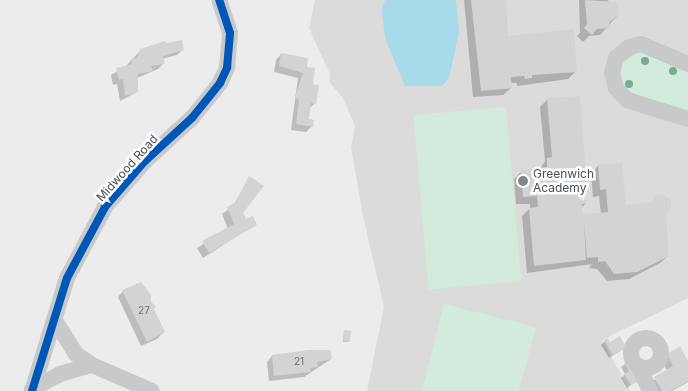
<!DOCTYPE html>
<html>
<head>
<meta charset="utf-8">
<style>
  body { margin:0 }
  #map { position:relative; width:688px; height:391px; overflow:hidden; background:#edecec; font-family:Inter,sans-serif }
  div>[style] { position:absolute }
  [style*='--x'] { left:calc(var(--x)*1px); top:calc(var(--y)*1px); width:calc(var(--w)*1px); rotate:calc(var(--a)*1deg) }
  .education>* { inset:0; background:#dbdbdc }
  .green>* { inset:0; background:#d2ebdc; transform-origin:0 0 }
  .water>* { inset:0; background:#a7dae8 }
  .shadow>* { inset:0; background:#0003 }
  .building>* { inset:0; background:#d3d3d5; transform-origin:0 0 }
  .minor>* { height:16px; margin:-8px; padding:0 8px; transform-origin:8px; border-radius:8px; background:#c7c9cb }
  .minor>.ring { margin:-8px; padding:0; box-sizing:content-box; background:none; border:16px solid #c7c9cb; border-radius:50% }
  .cycleway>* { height:8px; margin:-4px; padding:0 4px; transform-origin:4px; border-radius:4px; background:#0057b8 }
  .trees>* { width:8px; height:8px; margin:-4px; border-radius:50%; background:#79aa92 }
  .dots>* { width:14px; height:14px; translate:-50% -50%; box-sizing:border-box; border:2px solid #fff; border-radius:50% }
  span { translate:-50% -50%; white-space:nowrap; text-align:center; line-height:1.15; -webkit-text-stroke:5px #fff; paint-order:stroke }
  .number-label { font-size:10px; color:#6a7278 }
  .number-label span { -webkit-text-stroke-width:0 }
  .street-label { font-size:12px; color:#454f58 }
  .poi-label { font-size:12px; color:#454f58 }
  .left { translate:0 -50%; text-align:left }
</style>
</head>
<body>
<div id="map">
  <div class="education">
    <i style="clip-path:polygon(315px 0,688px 0,688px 298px,602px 340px,630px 391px,367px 391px,384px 307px,363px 216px,351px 147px,355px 126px,343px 98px,330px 83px,330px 74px,309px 28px)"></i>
  </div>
  <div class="green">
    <i style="clip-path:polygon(643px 50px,688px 72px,688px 111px,636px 98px,620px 81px,620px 66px,625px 60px)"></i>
    <i style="left:506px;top:107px;width:175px;height:93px;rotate:85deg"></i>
    <i style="clip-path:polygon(444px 304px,536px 327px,519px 391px,422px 391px)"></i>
  </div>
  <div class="water">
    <i style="clip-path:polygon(385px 0,456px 0,459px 32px,449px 78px,442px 86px,405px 86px,385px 38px,382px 11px)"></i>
  </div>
  <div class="shadow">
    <i style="clip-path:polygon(464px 0,504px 0,507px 37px,576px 71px,568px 79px,517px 86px,517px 83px,511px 83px,511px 88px,503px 95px,473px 97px)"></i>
    <i style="clip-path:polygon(579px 0,607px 0,618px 8px,617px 16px,600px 35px,589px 36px,583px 42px,577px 36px,580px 33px)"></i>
    <i style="clip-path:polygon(165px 45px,183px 49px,177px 55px,162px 59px,163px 64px,158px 69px,137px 78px,137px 92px,120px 101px,117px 84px,113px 85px,111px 75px,125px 67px,140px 51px)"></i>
    <i style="clip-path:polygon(281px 54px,306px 68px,311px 85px,315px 103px,309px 109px,307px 120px,312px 126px,306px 132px,291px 130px,298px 78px,274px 72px,276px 60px)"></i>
    <i style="clip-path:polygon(548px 99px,586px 186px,578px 193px,578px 202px,586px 203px,581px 208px,581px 215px,601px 214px,599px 196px,593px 197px,591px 174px,598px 166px,624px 206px,665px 215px,668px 256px,660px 263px,629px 279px,607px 281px,597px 269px,589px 268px,592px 264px,527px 273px,522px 216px,530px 208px,530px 204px,516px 204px,514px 179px,522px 171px,540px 169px,545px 161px,540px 107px)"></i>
    <i style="clip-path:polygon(249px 178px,241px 213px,246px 221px,256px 224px,203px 258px,197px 248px,228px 229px,222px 214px,233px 206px)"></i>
    <i style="clip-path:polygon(123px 291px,152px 309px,163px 333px,157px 339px,141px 346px,118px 297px)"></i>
    <i style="clip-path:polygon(345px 332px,350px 341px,348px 342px,343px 342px)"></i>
    <i style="clip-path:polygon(605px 341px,609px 344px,625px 348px,609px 358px,601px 345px)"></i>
    <i style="clip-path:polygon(680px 348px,688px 363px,688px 382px,672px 391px,654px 391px,650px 383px,667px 371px,662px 361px)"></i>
    <i style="clip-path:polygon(272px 356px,331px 359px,304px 377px,269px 381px,267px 362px)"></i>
    <i style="clip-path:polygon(625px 364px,639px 379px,627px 388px,621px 378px,625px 374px,621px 367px)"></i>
  </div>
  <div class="building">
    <i style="clip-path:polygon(471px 0,506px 0,508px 36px,574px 29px,577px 72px,532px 75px,532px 78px,525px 79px,524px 76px,511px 77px,512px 88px,481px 91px)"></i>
    <i style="clip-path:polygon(585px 0,616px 2px,619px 14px,609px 23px,609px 28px,597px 29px,592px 35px,584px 28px,587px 24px)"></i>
    <i style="clip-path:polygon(182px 40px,184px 50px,163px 56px,165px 64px,151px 66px,153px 71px,138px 74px,138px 92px,125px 96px,123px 79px,119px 80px,116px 68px,132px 64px,131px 59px,137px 58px,140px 49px,165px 41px,166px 43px)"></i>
    <i style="clip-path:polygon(281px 53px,308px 58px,307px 67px,315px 68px,313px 84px,319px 85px,316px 104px,311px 103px,309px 119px,314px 120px,313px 127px,296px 124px,299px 100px,295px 97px,303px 73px,279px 66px)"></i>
    <i style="clip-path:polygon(580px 96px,587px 186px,578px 187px,579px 200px,587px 200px,587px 203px,582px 204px,582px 214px,608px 212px,606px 189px,600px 190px,598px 165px,622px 163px,626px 205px,650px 203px,656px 196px,664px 195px,671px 200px,671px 209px,666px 215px,669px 256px,637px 272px,614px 274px,605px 261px,598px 262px,598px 257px,587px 258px,584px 221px,586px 260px,534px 266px,529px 208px,538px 207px,537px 196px,523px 197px,521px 170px,547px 167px,547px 158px,552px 157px,547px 98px)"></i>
    <i style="clip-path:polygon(249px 176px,264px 186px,243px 213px,246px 219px,253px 216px,257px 225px,209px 253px,202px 241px,234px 224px,227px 207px,236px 202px)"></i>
    <i style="clip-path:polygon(141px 282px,151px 295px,151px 302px,156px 306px,154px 309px,165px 332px,147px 342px,122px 290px)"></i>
    <i style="left:344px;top:330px;width:7px;height:11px;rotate:8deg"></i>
    <i style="clip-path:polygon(620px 336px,626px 348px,613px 355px,604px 340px,607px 338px,610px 342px)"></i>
    <i style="clip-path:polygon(680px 346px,688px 361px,688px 381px,670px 391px,662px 391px,654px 377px,673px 366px,667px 354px)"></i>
    <i style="clip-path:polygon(308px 350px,331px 350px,332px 359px,317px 362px,318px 367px,310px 368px,311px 372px,274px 376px,272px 355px)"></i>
    <i style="clip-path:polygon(632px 358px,641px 380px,631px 385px,624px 374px,629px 371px,624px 363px)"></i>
  </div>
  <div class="minor">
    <i style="--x:688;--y:64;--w:51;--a:-156.9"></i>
    <i style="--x:641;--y:44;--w:12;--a:166"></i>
    <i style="--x:629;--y:47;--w:17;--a:140"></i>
    <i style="--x:616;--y:58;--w:16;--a:105"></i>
    <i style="--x:612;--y:73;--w:16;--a:75"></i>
    <i style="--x:616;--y:88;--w:16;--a:47"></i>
    <i style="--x:627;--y:100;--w:64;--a:17.3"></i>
    <i style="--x:54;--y:319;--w:41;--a:57.8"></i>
    <i style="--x:76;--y:354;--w:19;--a:35"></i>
    <i style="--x:92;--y:365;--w:65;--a:23.4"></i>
    <i class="ring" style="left:631px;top:338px;width:14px;height:14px"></i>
    <i style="--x:639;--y:368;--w:25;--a:64"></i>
    <i style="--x:32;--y:389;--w:32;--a:-28"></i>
    <i style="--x:60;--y:374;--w:33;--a:-16"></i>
    <i style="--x:32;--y:391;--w:118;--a:-72.8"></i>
    <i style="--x:67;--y:278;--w:81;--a:-61.8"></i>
    <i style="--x:105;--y:207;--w:61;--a:-49"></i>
    <i style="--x:145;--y:161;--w:64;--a:-42.5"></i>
    <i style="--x:192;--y:118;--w:45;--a:-51.3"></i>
    <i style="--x:220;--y:83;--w:17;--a:-65"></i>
    <i style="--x:227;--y:68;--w:35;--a:-85"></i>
    <i style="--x:230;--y:33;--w:35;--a:-108"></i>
  </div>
  <div class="cycleway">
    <i style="--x:32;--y:391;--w:118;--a:-72.8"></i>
    <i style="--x:67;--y:278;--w:81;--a:-61.8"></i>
    <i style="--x:105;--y:207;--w:61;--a:-49"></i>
    <i style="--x:145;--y:161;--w:64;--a:-42.5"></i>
    <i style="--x:192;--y:118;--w:45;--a:-51.3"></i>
    <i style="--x:220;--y:83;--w:17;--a:-65"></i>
    <i style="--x:227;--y:68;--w:35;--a:-85"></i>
    <i style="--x:230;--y:33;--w:35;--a:-108"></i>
  </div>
  <div class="trees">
    <i style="left:645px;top:61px"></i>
    <i style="left:673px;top:71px"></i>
    <i style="left:629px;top:84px"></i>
  </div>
  <div class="dots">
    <i style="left:523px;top:181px;background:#80868c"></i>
  </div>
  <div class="number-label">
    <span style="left:144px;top:311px">27</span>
    <span style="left:299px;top:362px">21</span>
  </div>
  <div class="street-label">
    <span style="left:127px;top:168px;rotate:-48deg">Midwood Road</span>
  </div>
  <div class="poi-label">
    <span class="left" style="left:533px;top:181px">Greenwich<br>Academy</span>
  </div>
</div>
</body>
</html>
